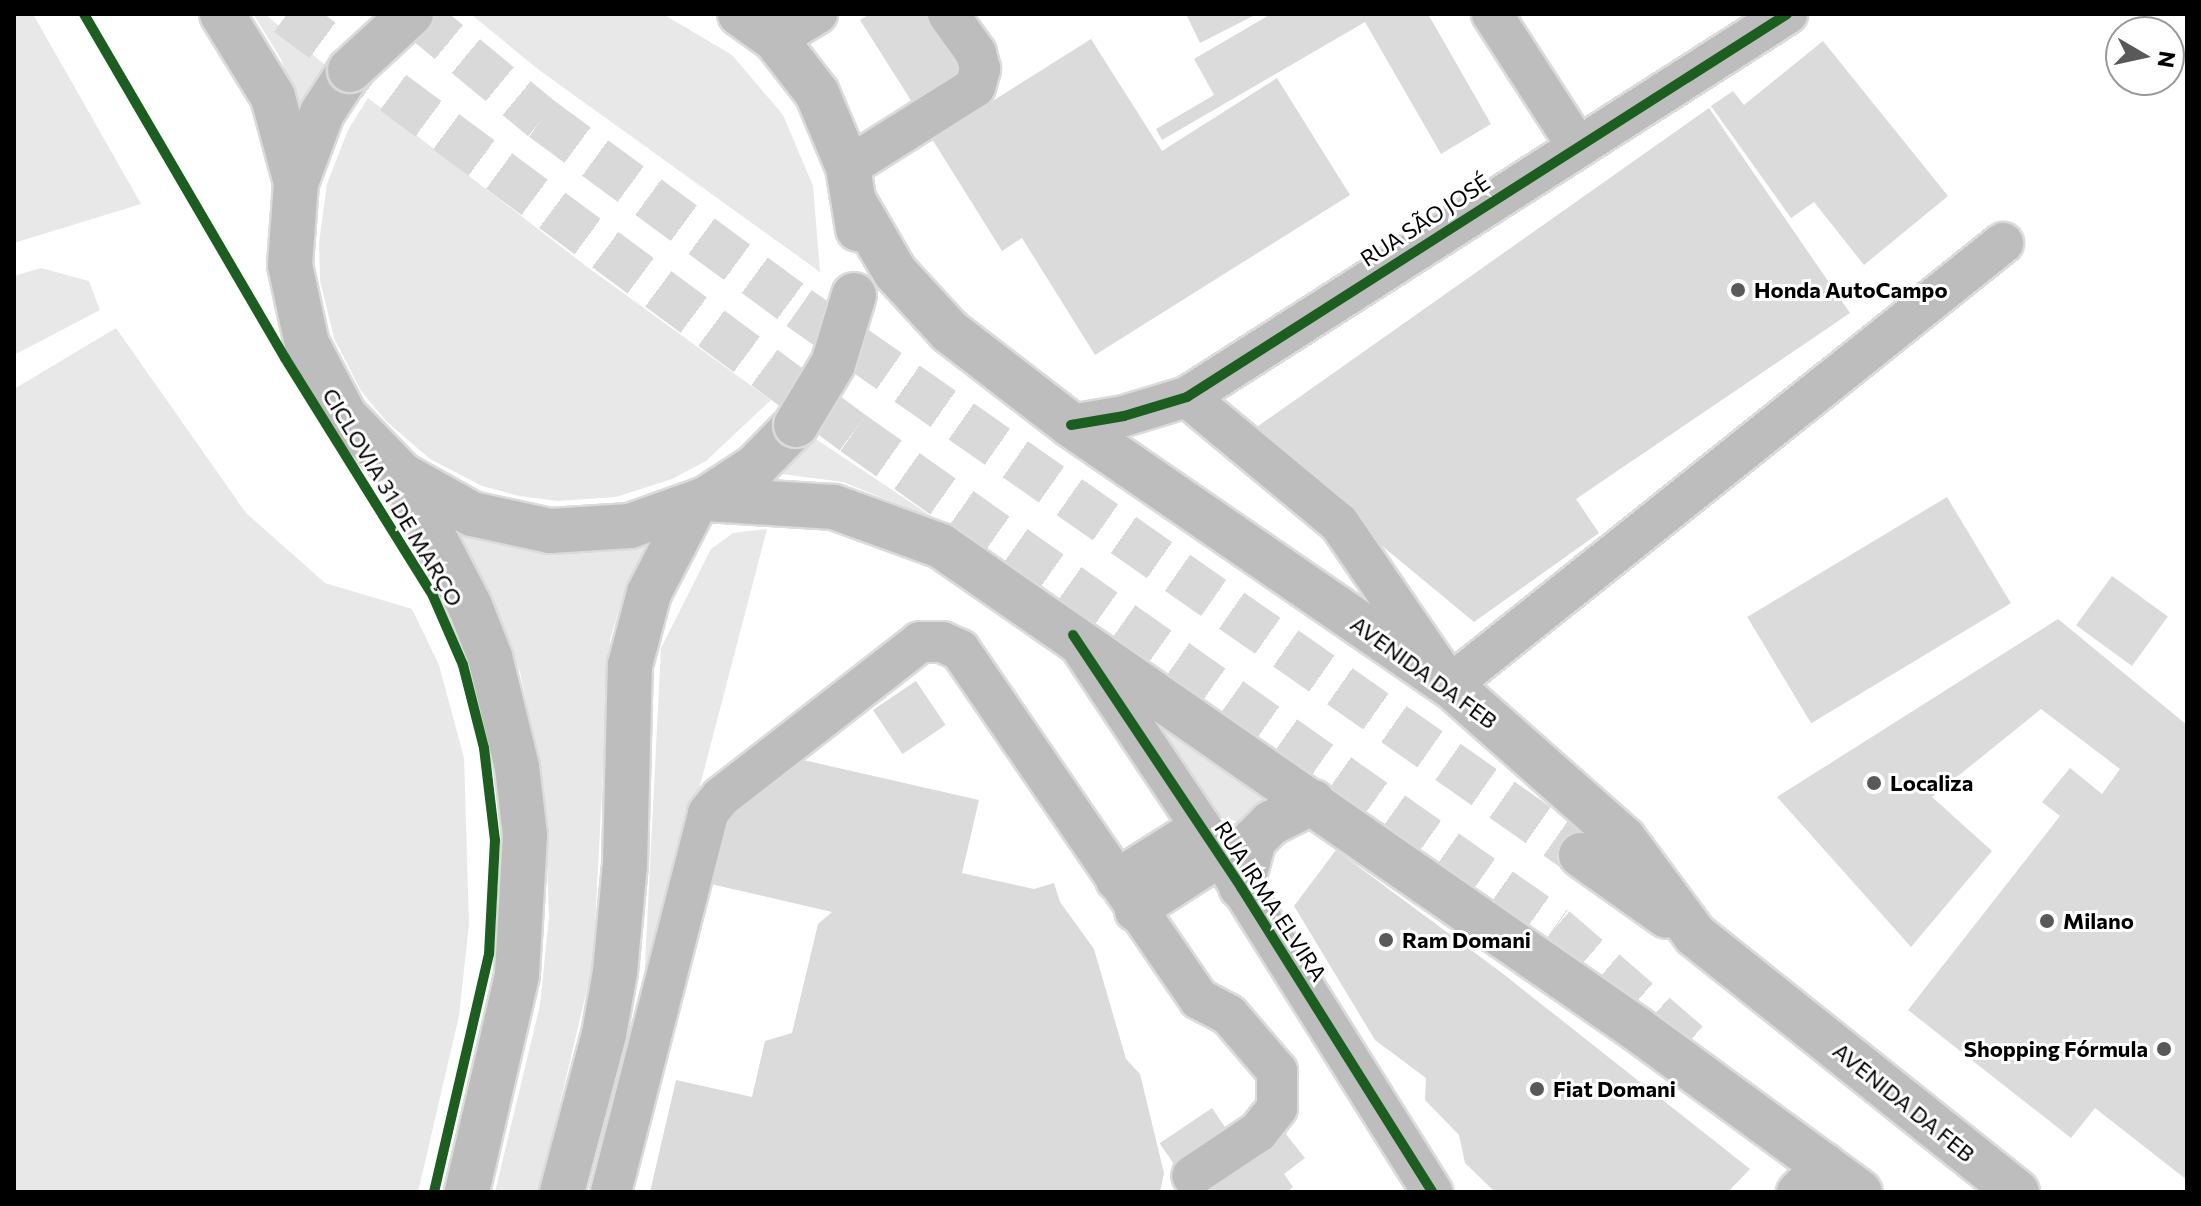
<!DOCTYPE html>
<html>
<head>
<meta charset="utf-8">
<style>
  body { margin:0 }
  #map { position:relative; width:2201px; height:1206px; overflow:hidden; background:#fff; font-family:Commissioner,sans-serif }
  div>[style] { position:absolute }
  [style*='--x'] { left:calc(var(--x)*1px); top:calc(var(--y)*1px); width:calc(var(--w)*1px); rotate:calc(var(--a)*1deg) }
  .green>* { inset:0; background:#e8e8e8 }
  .building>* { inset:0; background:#dbdbdb; transform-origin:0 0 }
  .major-tunnel>* { height:44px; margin-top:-22px; transform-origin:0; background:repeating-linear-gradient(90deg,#d9d9d9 0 44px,transparent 0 66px) }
  .roads { filter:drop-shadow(2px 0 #dbdbdb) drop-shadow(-2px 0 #dbdbdb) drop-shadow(0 2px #dbdbdb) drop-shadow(0 -2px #dbdbdb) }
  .minor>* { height:40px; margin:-20px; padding:0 20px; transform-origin:20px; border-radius:20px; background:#bdbdbd }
  .major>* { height:44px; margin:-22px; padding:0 22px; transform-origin:22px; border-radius:22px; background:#bdbdbd }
  .bridges { filter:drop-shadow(2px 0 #dbdbdb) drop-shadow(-2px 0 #dbdbdb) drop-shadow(0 2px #dbdbdb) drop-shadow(0 -2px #dbdbdb) }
  .major-bridge>* { height:44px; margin:-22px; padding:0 22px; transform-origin:22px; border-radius:22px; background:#bdbdbd }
  .cycleway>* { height:10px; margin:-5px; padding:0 5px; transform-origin:5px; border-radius:5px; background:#1b5e20 }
  .dots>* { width:22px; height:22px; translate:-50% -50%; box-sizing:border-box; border:4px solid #fff; border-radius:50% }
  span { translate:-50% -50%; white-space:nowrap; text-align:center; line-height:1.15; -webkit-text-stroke:6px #fff; paint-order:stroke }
  .street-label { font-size:22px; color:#000 }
  .poi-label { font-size:22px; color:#000; font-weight:700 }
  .left { translate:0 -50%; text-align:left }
  .right { translate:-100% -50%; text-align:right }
  .frame { position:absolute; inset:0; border:16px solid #000; pointer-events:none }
  .north { position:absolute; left:2105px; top:16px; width:80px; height:80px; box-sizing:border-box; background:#fff; border:2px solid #999; border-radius:50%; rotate:99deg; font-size:22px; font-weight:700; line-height:32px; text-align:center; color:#000 }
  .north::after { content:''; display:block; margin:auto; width:28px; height:36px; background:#595959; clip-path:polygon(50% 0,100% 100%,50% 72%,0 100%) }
</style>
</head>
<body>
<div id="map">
  <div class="green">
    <i style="clip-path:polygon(14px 14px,33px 14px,141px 204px,14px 243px)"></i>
    <i style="clip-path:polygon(253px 14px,265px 14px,330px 69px,302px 119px,281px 59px)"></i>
    <i style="clip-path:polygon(663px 14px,732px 55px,783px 115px,813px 186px,820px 272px,539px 70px,473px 16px)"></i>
    <i style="clip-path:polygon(368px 98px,590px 269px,771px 400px,706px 461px,672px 479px,616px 497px,558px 501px,519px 496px,482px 486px,430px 459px,386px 421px,361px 391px,334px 338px,320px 281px,319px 243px,327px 184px,348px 130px)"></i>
    <i style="clip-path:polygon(41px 268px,89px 281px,100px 310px,14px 355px,14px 276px)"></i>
    <i style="clip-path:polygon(116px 328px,246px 513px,325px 583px,412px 609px,439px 665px,464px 758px,469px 924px,459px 1016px,418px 1192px,14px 1192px,14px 389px)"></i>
    <i style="clip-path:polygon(810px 435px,937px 520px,843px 482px,774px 473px)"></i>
    <i style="clip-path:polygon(767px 529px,643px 1004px,661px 648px,711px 549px,733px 533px)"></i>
    <i style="clip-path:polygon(457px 531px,565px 553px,654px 541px,627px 584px,610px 640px,593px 964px,539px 1192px,495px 1192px,540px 1005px,549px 917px,544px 789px,520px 672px,484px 581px)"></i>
    <i style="clip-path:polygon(1157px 726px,1267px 802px,1227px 835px)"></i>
  </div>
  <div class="building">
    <i style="clip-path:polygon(870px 14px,939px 14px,928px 21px,965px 79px,917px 110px,860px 20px)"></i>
    <i style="clip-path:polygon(1186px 14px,1252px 14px,1253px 16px,1200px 43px)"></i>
    <i style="clip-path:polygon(1271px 14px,1428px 14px,1491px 124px,1441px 154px,1365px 22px,1162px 140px,1156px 129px,1214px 95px,1194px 59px)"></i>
    <i style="clip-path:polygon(1091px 39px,1162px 151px,1277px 78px,1350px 195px,1095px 355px,1022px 238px,1002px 251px,932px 139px)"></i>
    <i style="clip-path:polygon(1823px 41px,1948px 196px,1864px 265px,1814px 202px,1791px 218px,1711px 106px,1733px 91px,1744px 105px)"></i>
    <i style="clip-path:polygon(1709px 108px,1850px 313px,1576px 499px,1599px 533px,1474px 622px,1247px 434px)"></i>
    <i style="left:1947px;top:497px;width:124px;height:233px;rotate:59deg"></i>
    <i style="left:2112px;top:576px;width:69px;height:61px;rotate:36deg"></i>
    <i style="clip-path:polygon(2058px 619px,2187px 725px,2187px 1180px,2095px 1108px,2071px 1138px,1908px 1010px,2060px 816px,2042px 802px,2070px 768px,2102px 794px,2120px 769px,2041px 709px,1932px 797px,1992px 851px,1911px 947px,1777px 797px)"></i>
    <i style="left:916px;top:681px;width:53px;height:52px;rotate:56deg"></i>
    <i style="clip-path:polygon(799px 759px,979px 800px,962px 873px,1034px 889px,1054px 883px,1060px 902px,1094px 949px,1126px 1059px,1140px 1074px,1164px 1173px,1160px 1192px,650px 1192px,676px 1080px,752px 1097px,765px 1041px,792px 1033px,818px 924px,832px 912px,702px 882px,715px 823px)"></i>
    <i style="clip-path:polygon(1336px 850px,1502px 973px,1750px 1169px,1728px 1192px,1495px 1192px,1465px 1163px,1459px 1135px,1425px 1100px,1426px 1078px,1375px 1040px,1294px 906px)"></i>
    <i style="left:1212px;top:1108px;width:30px;height:63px;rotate:56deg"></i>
    <i style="clip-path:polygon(1281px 1128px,1305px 1158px,1284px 1174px,1293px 1187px,1287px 1192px,1200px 1192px)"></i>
  </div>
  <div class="major-tunnel">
    <i style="--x:287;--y:14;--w:704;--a:36.51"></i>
    <i style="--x:853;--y:433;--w:859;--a:35.19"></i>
    <i style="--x:1555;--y:928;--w:194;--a:40.8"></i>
    <i style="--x:415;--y:14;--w:165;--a:39.6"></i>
    <i style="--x:542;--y:119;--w:319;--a:36.3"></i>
    <i style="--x:799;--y:308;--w:954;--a:34.97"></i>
  </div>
  <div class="roads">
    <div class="minor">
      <i style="--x:1492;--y:14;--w:157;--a:57.2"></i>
      <i style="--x:775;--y:39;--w:49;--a:-30.8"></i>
      <i style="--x:848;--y:167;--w:150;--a:-32.2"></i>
      <i style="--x:975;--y:87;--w:19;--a:-74"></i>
      <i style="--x:980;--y:69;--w:16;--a:-104"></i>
      <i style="--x:976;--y:53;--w:48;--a:-125.7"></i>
      <i style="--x:1187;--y:397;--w:197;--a:39.7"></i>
      <i style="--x:1339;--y:523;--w:196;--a:55.6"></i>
      <i style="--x:1450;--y:685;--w:708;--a:-38.63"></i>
      <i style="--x:1071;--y:425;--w:54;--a:-9.6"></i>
      <i style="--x:1124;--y:416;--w:66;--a:-16.8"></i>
      <i style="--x:1187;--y:397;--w:712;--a:-32.55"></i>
      <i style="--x:1079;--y:644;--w:292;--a:56.3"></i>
      <i style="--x:1241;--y:887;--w:360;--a:57.9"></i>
      <i style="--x:1116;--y:880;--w:98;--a:-32.1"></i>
      <i style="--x:1135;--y:911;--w:98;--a:-32.6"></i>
      <i style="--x:611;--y:1192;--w:391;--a:-75.6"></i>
      <i style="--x:708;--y:813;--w:21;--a:-51"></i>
      <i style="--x:721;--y:797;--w:252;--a:-37.9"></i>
      <i style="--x:920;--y:642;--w:22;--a:0"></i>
      <i style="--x:942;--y:642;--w:20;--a:24"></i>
      <i style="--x:960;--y:650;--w:423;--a:55.6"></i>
      <i style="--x:1199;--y:999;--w:34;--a:28"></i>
      <i style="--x:1229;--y:1015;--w:74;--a:49.4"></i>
      <i style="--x:1277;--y:1071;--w:37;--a:90"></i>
      <i style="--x:1277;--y:1108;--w:31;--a:128"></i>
      <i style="--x:1258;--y:1132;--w:79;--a:146.3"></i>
      <i style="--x:1797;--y:1192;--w:40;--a:-45"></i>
    </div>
    <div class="major">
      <i style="--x:222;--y:14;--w:97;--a:58.4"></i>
      <i style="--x:273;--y:97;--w:89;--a:75"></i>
      <i style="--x:740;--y:14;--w:43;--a:35.5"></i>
      <i style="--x:775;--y:39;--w:68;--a:52.1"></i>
      <i style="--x:817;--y:93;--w:80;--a:67.3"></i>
      <i style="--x:848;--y:167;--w:63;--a:80.8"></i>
      <i style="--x:350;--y:70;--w:51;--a:123.1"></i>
      <i style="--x:322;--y:113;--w:75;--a:110.4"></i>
      <i style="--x:296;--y:183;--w:82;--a:94.2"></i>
      <i style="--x:290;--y:265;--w:81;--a:77.9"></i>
      <i style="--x:307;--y:344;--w:81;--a:62.2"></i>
      <i style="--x:345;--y:416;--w:82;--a:46"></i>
      <i style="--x:402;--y:475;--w:80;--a:29.1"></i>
      <i style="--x:472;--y:514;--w:80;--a:12.3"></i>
      <i style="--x:550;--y:531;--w:80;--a:-3.6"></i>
      <i style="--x:630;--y:526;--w:81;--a:-19.6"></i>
      <i style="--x:706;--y:499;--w:59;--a:-33.1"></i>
      <i style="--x:755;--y:467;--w:59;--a:-45.7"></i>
      <i style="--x:855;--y:203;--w:80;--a:59.9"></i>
      <i style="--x:895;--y:272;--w:80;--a:47.5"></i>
      <i style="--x:949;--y:331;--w:154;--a:37.6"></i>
      <i style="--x:1071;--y:425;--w:460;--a:34.5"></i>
      <i style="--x:1450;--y:685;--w:232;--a:41.5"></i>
      <i style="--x:1624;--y:839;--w:119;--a:53.5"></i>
      <i style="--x:1695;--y:935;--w:412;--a:38.6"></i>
      <i style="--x:402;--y:475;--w:148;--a:62.6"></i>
      <i style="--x:470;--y:606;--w:55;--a:68.6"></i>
      <i style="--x:490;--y:657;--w:113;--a:76.2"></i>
      <i style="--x:517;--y:767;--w:68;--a:83.3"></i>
      <i style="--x:525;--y:835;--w:140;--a:93.3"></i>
      <i style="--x:517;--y:975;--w:223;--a:103"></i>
      <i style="--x:706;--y:499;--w:128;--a:3.6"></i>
      <i style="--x:834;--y:507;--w:114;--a:20"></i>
      <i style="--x:941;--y:546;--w:847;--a:34.76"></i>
      <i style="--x:1637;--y:1029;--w:276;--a:36.2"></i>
      <i style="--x:1581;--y:855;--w:105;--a:35.3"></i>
      <i style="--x:1241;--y:887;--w:49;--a:-74.5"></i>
      <i style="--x:1254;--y:840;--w:24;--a:-45"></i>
      <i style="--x:1271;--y:823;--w:47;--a:-26.6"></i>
      <i style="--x:562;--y:1192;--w:163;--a:-75.1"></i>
      <i style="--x:604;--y:1034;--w:63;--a:-79.9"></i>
      <i style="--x:615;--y:972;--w:107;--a:-84.7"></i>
      <i style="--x:625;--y:865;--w:200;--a:-88.6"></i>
      <i style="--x:630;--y:665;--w:74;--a:-75.2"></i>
      <i style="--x:649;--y:593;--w:100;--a:-62.7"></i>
    </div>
  </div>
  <div class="bridges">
    <div class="major-bridge">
      <i style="--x:350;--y:70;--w:83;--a:-42.6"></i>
      <i style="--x:796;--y:425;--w:71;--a:-58.8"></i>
      <i style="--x:833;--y:364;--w:72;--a:-73.1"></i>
    </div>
  </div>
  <div class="cycleway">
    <i style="--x:84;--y:14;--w:398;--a:59.7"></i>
    <i style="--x:285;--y:358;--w:280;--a:58.1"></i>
    <i style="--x:433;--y:596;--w:75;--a:66.5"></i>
    <i style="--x:463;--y:665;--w:86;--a:75.8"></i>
    <i style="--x:484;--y:748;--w:93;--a:83.2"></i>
    <i style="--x:495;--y:840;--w:114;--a:93"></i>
    <i style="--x:489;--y:954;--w:244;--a:103"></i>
    <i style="--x:1071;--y:425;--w:54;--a:-9.6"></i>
    <i style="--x:1124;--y:416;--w:66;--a:-16.8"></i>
    <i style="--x:1187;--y:397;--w:712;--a:-32.55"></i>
    <i style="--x:1073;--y:635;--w:303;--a:56.3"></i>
    <i style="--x:1241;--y:887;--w:360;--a:57.9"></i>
  </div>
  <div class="dots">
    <i style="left:1738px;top:290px;background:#595959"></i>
    <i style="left:1874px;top:783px;background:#595959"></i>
    <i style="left:2047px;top:921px;background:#595959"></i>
    <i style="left:1386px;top:940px;background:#595959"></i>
    <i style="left:2164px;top:1049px;background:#595959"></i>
    <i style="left:1537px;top:1089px;background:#595959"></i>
  </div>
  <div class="street-label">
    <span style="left:1425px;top:220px;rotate:-33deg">RUA SÃO JOSÉ</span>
    <span style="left:393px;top:497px;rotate:59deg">CICLOVIA 31 DE MARÇO</span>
    <span style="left:1424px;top:672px;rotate:36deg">AVENIDA DA FEB</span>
    <span style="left:1271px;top:901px;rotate:57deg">RUA IRMA ELVIRA</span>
    <span style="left:1904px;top:1102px;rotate:39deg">AVENIDA DA FEB</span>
  </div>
  <div class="poi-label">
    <span class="left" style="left:1754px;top:290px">Honda AutoCampo</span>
    <span class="left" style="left:1890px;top:783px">Localiza</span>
    <span class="left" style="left:2063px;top:921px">Milano</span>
    <span class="left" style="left:1402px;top:940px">Ram Domani</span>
    <span class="right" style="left:2148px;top:1049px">Shopping Fórmula</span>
    <span class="left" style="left:1553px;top:1089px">Fiat Domani</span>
  </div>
  <div class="frame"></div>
  <div class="north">N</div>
</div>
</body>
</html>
